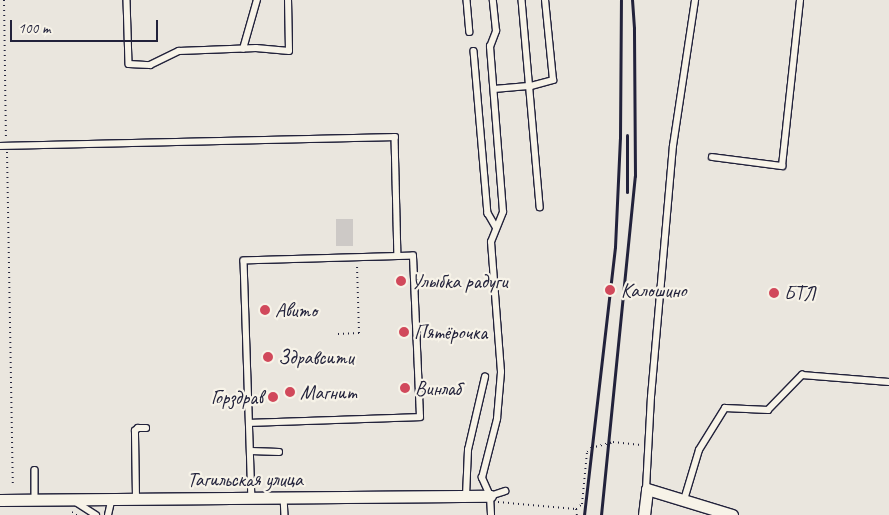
<!DOCTYPE html>
<html>
<head>
<meta charset="utf-8">
<style>
  body { margin:0 }
  #map { position:relative; width:889px; height:515px; overflow:hidden; background:#eae6de; font-family:Caveat,sans-serif }
  div>[style] { position:absolute }
  [style*='--x'] { left:calc(var(--x)*1px); top:calc(var(--y)*1px); width:calc(var(--w)*1px); rotate:calc(var(--a)*1deg) }
  .green>* { inset:0; background:#cdc9c6; transform-origin:0 0 }
  .path>* { height:2px; margin-top:-1px; transform-origin:0; background:repeating-linear-gradient(90deg,#22223b 0 1px,transparent 0 5px) }
  .roads { filter:drop-shadow(1px 0 #22223b) drop-shadow(-1px 0 #22223b) drop-shadow(0 1px #22223b) drop-shadow(0 -1px #22223b) }
  .lane>* { height:5.5px; margin:-2.75px; padding:0 2.75px; transform-origin:2.75px; border-radius:2.75px; background:#f7f3e8 }
  .street>* { height:11px; margin:-5.5px; padding:0 5.5px; transform-origin:5.5px; border-radius:5.5px; background:#f7f3e8 }
  .rail>* { height:3px; margin:-1.5px; padding:0 1.5px; transform-origin:1.5px; border-radius:1.5px; background:#22223b }
  .dots>* { width:14px; height:14px; translate:-50% -50%; box-sizing:border-box; border:2px solid #f7f3e8; border-radius:50% }
  span { translate:-50% -50%; white-space:nowrap; text-align:center; line-height:1.15; -webkit-text-stroke:4.5px #f7f3e8; paint-order:stroke }
  .poi-label { font-size:20px; color:#22223b }
  .left { translate:0 -50%; text-align:left }
  .right { translate:-100% -50%; text-align:right }
  .street-label { font-size:20px; color:#22223b }
  .scale { position:absolute; left:10px; top:20px; width:148px; height:22px; box-sizing:border-box; border:2px solid #22223b; border-top:0; padding-left:6px; font-size:15px; line-height:18px; white-space:nowrap; color:#22223b; -webkit-text-stroke:4px #f7f3e8; paint-order:stroke }
</style>
</head>
<body>
<div id="map">
  <div class="green">
    <i style="left:336px;top:219px;width:17px;height:27px"></i>
  </div>
  <div class="path">
    <i style="--x:4;--y:0;--w:138;--a:89.2"></i>
    <i style="--x:7;--y:152;--w:331;--a:89"></i>
    <i style="--x:338;--y:334;--w:21;--a:-3"></i>
    <i style="--x:359;--y:333;--w:68;--a:-91.7"></i>
    <i style="--x:498;--y:502;--w:78;--a:5.1"></i>
    <i style="--x:576;--y:509;--w:8;--a:-40"></i>
    <i style="--x:582;--y:504;--w:52;--a:-84.5"></i>
    <i style="--x:587;--y:452;--w:6;--a:-45"></i>
    <i style="--x:591;--y:448;--w:23;--a:-15"></i>
    <i style="--x:613;--y:442;--w:28;--a:6"></i>
    <i style="--x:576;--y:509;--w:6;--a:81"></i>
    <i style="--x:72;--y:512;--w:6;--a:31"></i>
  </div>
  <div class="roads">
    <div class="lane">
      <i style="--x:127;--y:0;--w:64;--a:88.2"></i>
      <i style="--x:129;--y:64;--w:21;--a:3"></i>
      <i style="--x:150;--y:65;--w:32;--a:-26"></i>
      <i style="--x:179;--y:51;--w:77;--a:-2.2"></i>
      <i style="--x:256;--y:48;--w:33;--a:5"></i>
      <i style="--x:289;--y:51;--w:51;--a:-91.1"></i>
      <i style="--x:467;--y:0;--w:32;--a:85"></i>
      <i style="--x:522;--y:0;--w:208;--a:85"></i>
      <i style="--x:243;--y:49;--w:51;--a:-74.1"></i>
      <i style="--x:474;--y:51;--w:163;--a:85.1"></i>
      <i style="--x:488;--y:213;--w:16;--a:60"></i>
      <i style="--x:494;--y:89;--w:37;--a:-5"></i>
      <i style="--x:531;--y:86;--w:23;--a:-15"></i>
      <i style="--x:553;--y:80;--w:80;--a:-95.7"></i>
      <i style="--x:0;--y:146;--w:395;--a:-1.3"></i>
      <i style="--x:395;--y:137;--w:119;--a:88.6"></i>
      <i style="--x:712;--y:157;--w:71;--a:7.3"></i>
      <i style="--x:782;--y:166;--w:167;--a:-83.8"></i>
      <i style="--x:250;--y:423;--w:170;--a:-2"></i>
      <i style="--x:420;--y:417;--w:161;--a:-92.5"></i>
      <i style="--x:413;--y:256;--w:169;--a:178.3"></i>
      <i style="--x:244;--y:261;--w:237;--a:88.1"></i>
      <i style="--x:251;--y:451;--w:28;--a:2"></i>
      <i style="--x:35;--y:470;--w:30;--a:90"></i>
      <i style="--x:646;--y:489;--w:92;--a:-86.9"></i>
      <i style="--x:651;--y:397;--w:252;--a:-85"></i>
      <i style="--x:673;--y:146;--w:148;--a:-81.4"></i>
      <i style="--x:466;--y:496;--w:46;--a:-87.5"></i>
      <i style="--x:468;--y:450;--w:75;--a:-76.9"></i>
      <i style="--x:490;--y:496;--w:16;--a:-18"></i>
      <i style="--x:284;--y:497;--w:18;--a:87"></i>
      <i style="--x:136;--y:498;--w:67;--a:-90.9"></i>
      <i style="--x:135;--y:431;--w:4;--a:-45"></i>
      <i style="--x:138;--y:428;--w:8;--a:0"></i>
      <i style="--x:684;--y:500;--w:52;--a:-73.3"></i>
      <i style="--x:699;--y:450;--w:49;--a:-58.2"></i>
      <i style="--x:725;--y:408;--w:43;--a:2.7"></i>
      <i style="--x:768;--y:410;--w:49;--a:-45.8"></i>
      <i style="--x:802;--y:375;--w:87;--a:4.6"></i>
      <i style="--x:76;--y:502;--w:24;--a:33"></i>
      <i style="--x:108;--y:515;--w:17;--a:-77"></i>
      <i style="--x:491;--y:515;--w:19;--a:-93"></i>
      <i style="--x:490;--y:496;--w:20;--a:-114"></i>
      <i style="--x:482;--y:478;--w:61;--a:-75.7"></i>
      <i style="--x:497;--y:419;--w:47;--a:-85.1"></i>
      <i style="--x:501;--y:372;--w:130;--a:-94.4"></i>
      <i style="--x:491;--y:242;--w:32;--a:-68"></i>
      <i style="--x:503;--y:212;--w:166;--a:-94.5"></i>
      <i style="--x:490;--y:47;--w:17;--a:-69"></i>
      <i style="--x:496;--y:31;--w:31;--a:-96"></i>
    </div>
    <div class="street">
      <i style="--x:0;--y:500;--w:490;--a:-0.5"></i>
      <i style="--x:644;--y:515;--w:26;--a:-83"></i>
      <i style="--x:647;--y:489;--w:89;--a:17"></i>
    </div>
  </div>
  <div class="rail">
    <i style="--x:627;--y:192;--w:57;--a:-90"></i>
    <i style="--x:584;--y:515;--w:270;--a:-83.4"></i>
    <i style="--x:615;--y:247;--w:109;--a:-87.4"></i>
    <i style="--x:620;--y:138;--w:138;--a:-89.6"></i>
    <i style="--x:601;--y:515;--w:341;--a:-84.3"></i>
    <i style="--x:635;--y:176;--w:148;--a:-90.4"></i>
    <i style="--x:634;--y:28;--w:28;--a:-94"></i>
  </div>
  <div class="dots">
    <i style="left:401px;top:281px;background:#d1495b"></i>
    <i style="left:610px;top:290px;background:#d1495b"></i>
    <i style="left:774px;top:293px;background:#d1495b"></i>
    <i style="left:265px;top:310px;background:#d1495b"></i>
    <i style="left:404px;top:332px;background:#d1495b"></i>
    <i style="left:268px;top:357px;background:#d1495b"></i>
    <i style="left:405px;top:388px;background:#d1495b"></i>
    <i style="left:290px;top:392px;background:#d1495b"></i>
    <i style="left:273px;top:397px;background:#d1495b"></i>
  </div>
  <div class="poi-label">
    <span class="left" style="left:411px;top:281px">Улыбка радуги</span>
    <span class="left" style="left:621px;top:290px">Калошино</span>
    <span class="left" style="left:784px;top:293px">БТЛ</span>
    <span class="left" style="left:275px;top:310px">Авито</span>
    <span class="left" style="left:414px;top:332px">Пятёрочка</span>
    <span class="left" style="left:278px;top:357px">Здравсити</span>
    <span class="left" style="left:415px;top:388px">Винлаб</span>
    <span class="left" style="left:300px;top:392px">Магнит</span>
    <span class="right" style="left:263px;top:397px">Горздрав</span>
  </div>
  <div class="street-label">
    <span style="left:245px;top:479px">Тагильская улица</span>
  </div>
  <div class="scale">100 m</div>
</div>
</body>
</html>
